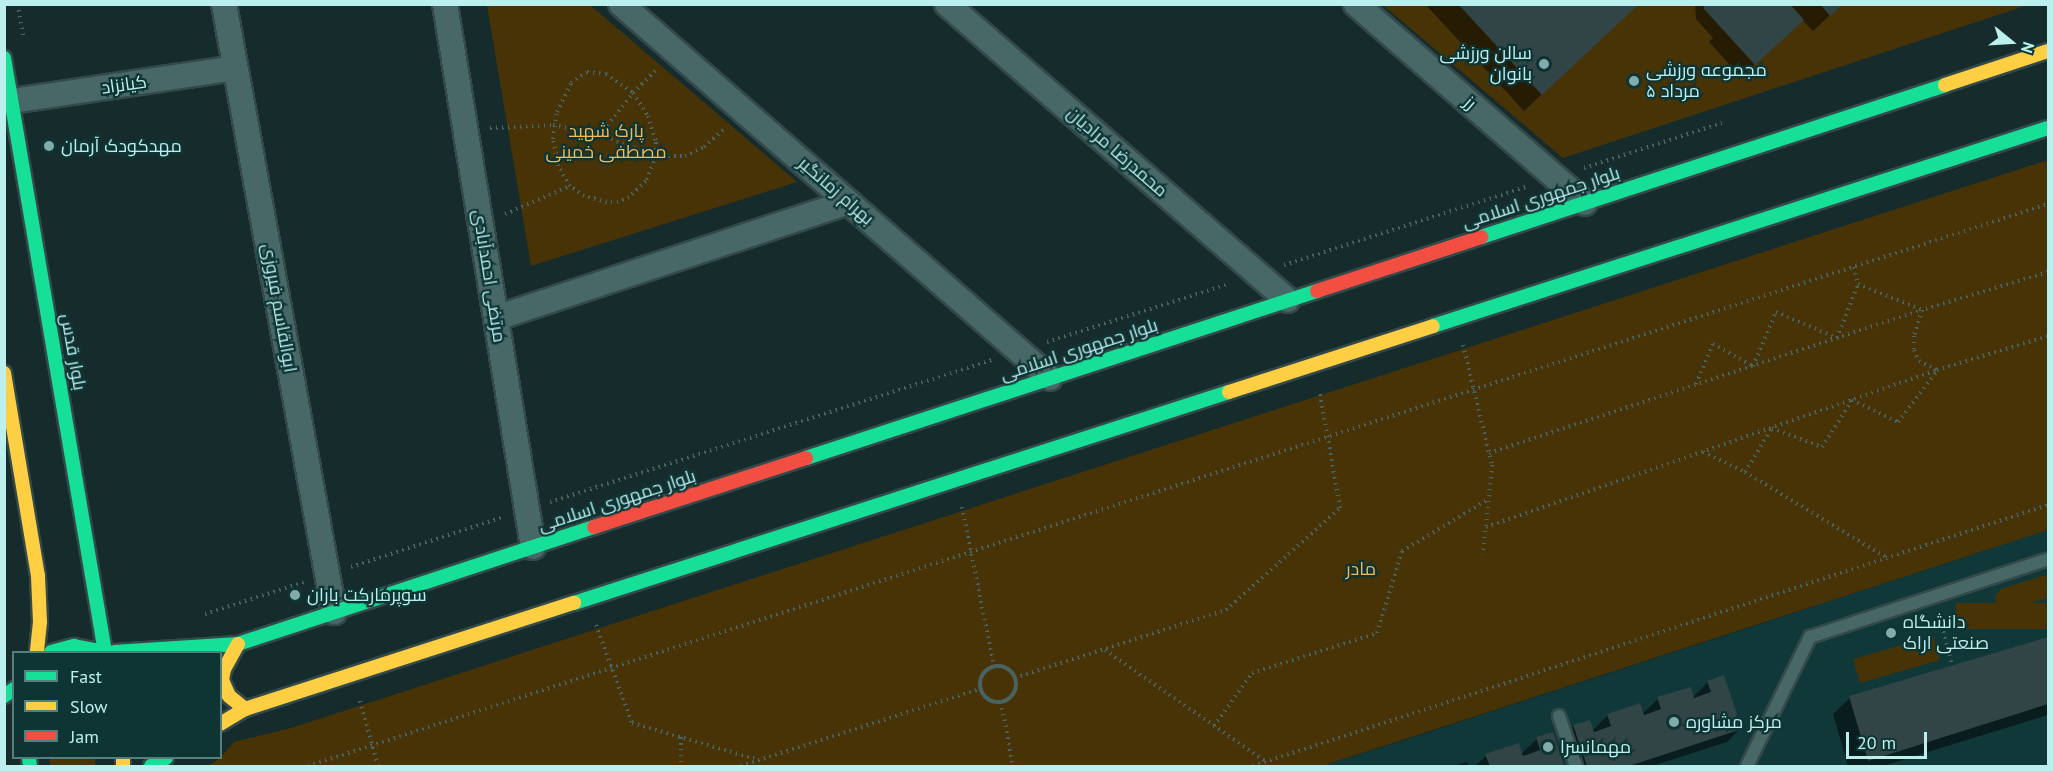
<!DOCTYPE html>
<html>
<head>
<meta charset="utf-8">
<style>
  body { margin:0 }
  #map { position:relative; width:2053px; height:771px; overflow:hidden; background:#162c2c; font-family:"PT Sans",Cairo,sans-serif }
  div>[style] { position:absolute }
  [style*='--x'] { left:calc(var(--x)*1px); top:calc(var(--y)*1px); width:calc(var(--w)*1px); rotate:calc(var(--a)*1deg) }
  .built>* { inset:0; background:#113839 }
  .green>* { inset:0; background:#483306; transform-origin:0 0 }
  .shadow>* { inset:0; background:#0007 }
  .building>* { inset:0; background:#314446 }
  .path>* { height:4px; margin-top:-2px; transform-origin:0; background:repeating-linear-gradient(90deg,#496262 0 1.5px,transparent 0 6px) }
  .path>.ring { margin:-2px; padding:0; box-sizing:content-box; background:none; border:4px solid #496262; border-radius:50% }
  .roads { filter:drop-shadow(2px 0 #344949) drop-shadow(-2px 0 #344949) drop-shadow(0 2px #344949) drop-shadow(0 -2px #344949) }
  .lane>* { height:12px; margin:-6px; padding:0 6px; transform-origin:6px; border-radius:6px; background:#486767 }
  .street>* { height:24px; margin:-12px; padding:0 12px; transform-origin:12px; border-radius:12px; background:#486767 }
  .fast>* { height:14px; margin:-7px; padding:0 7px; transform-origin:7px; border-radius:7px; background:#16e098 }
  .slow>* { height:14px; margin:-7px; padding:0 7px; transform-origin:7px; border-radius:7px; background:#ffcf43 }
  .jam>* { height:14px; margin:-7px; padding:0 7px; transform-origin:7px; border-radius:7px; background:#f24e42 }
  .dots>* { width:16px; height:16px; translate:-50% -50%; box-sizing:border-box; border:3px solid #0e3434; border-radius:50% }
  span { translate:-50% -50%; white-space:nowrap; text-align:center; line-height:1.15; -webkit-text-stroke:4.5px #0e3434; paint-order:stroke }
  .poi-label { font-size:18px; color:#bcf0ef }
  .right { translate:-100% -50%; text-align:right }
  .left { translate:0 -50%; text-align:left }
  .street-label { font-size:18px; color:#bcf0ef }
  .park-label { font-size:18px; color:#f9b954 }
  .frame { position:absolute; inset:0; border:6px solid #bcf0ef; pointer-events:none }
  .legend { position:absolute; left:12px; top:651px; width:210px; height:108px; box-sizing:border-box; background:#0e3434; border:2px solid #547f7f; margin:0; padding:8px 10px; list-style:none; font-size:18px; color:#bcf0ef }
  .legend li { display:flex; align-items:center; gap:12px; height:30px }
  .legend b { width:30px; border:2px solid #547f7f }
  .north { position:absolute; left:1981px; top:12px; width:60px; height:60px; -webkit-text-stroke:4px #0e3434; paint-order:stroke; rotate:108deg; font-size:16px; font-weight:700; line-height:24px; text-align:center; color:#bcf0ef }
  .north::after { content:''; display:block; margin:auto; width:21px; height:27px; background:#bcf0ef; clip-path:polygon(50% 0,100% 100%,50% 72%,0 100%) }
  .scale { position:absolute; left:1846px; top:732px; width:81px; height:27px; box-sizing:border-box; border:3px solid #bcf0ef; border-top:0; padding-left:8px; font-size:18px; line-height:21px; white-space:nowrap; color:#bcf0ef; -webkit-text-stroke:4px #0e3434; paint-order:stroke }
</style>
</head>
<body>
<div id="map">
  <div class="built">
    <i style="clip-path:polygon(2048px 530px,2048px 766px,1322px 766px,1418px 736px)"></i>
  </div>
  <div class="green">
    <i style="clip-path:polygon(487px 5px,590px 5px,797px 182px,531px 266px)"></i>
    <i style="clip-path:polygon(1383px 5px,2028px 5px,1563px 158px)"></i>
    <i style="clip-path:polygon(2048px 160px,2048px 530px,1322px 766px,208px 766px,220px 758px,234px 742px,291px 728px)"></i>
    <i style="clip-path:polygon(2045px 575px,2048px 576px,2048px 598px,2007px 609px,1996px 603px,1995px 596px,2001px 589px)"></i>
    <i style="left:2048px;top:603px;width:26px;height:92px;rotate:90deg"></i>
    <i style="left:1933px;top:636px;width:25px;height:83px;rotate:74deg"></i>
    <i style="left:50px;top:758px;width:45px;height:8px"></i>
  </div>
  <div class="shadow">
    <i style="clip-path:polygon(1425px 4px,1638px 4px,1524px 111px)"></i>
    <i style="clip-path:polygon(1695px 4px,1842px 4px,1813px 31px,1802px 20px,1741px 77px,1709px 42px,1713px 38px,1696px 19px)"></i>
    <i style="clip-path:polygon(2048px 638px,2048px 715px,1883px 766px,1848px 766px,1833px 714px,1850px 698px)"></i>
    <i style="clip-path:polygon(1708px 682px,1740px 729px,1727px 742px,1652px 766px,1570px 766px,1561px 740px,1574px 726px,1592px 731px,1608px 715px,1642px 714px,1658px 699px,1692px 698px)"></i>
    <i style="clip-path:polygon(1552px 734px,1562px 766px,1475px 766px,1486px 756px,1521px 754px,1537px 739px)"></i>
    <i style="clip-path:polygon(1467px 762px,1469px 766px,1453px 766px)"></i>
  </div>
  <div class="building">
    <i style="clip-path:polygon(1458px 4px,1639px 4px,1542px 95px)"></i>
    <i style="clip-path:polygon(1704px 4px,1790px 4px,1804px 20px,1755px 65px,1704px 9px)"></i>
    <i style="clip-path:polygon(1820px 4px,1843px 4px,1830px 16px)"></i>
    <i style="clip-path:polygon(2048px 637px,2048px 704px,1868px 761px,1849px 696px)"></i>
    <i style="clip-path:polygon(1724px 675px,1742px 729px,1629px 766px,1587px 766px,1573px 725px,1590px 720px,1594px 732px,1611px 726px,1607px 714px,1640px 703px,1644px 715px,1661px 709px,1657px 697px,1691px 687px,1694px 698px,1711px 692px,1707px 681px)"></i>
    <i style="clip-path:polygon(1553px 732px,1564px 766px,1490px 766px,1485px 754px,1519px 743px,1523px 756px,1540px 750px,1536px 737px)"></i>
  </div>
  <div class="path">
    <i style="--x:18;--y:4;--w:32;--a:81"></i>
    <i style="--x:587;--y:72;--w:19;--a:6"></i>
    <i style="--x:606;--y:74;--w:33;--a:35"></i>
    <i style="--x:633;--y:93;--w:27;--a:57"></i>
    <i style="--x:648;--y:116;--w:27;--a:73"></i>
    <i style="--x:656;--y:142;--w:14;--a:90"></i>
    <i style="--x:656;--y:156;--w:27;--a:112"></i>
    <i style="--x:646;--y:181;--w:23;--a:137"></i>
    <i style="--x:629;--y:197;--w:12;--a:156"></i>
    <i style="--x:618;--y:202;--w:11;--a:180"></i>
    <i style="--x:607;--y:202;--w:24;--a:-165"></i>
    <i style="--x:584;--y:196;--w:17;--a:-144"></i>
    <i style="--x:570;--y:186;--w:23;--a:-121"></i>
    <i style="--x:558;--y:166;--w:27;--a:-100"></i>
    <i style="--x:553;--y:139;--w:27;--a:-82"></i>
    <i style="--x:557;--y:112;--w:32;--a:-64"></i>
    <i style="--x:571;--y:83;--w:19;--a:-35"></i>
    <i style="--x:490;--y:128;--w:63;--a:-2.7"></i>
    <i style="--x:553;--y:125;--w:48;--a:12"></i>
    <i style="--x:600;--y:135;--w:60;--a:20.6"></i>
    <i style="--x:656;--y:156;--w:29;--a:0"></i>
    <i style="--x:685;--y:156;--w:21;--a:-25"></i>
    <i style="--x:704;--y:147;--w:30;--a:-42"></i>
    <i style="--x:600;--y:135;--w:53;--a:-51.8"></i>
    <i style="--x:633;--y:93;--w:35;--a:-45"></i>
    <i style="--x:1584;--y:168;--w:145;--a:-18.1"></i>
    <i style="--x:505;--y:214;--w:71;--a:-23.3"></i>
    <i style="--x:1284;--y:265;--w:256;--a:-17.9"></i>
    <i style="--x:1854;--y:267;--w:17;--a:77"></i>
    <i style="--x:2048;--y:272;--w:132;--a:163.2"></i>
    <i style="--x:1922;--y:310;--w:27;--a:107"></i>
    <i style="--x:1914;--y:336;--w:14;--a:90"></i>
    <i style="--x:1914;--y:350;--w:12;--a:66"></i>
    <i style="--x:1919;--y:361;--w:20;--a:27"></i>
    <i style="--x:1937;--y:370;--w:116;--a:-17"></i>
    <i style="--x:1047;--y:342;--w:191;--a:-17.7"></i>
    <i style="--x:1463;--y:345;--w:123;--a:76.4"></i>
    <i style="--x:1492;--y:465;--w:90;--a:95.7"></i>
    <i style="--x:1696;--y:384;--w:43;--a:-67"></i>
    <i style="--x:1713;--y:344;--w:46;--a:28.8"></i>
    <i style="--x:1753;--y:366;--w:59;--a:-66.9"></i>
    <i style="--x:1776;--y:312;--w:66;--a:23.1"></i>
    <i style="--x:1837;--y:338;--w:58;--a:-68.7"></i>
    <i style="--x:1858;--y:284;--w:69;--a:22.1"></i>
    <i style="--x:1703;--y:452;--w:47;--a:25.5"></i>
    <i style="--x:1745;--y:472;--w:52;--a:-58.5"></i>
    <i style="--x:1772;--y:428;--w:53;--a:20.8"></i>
    <i style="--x:1822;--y:447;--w:56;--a:-57.4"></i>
    <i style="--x:1852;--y:400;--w:51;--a:25.6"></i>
    <i style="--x:1898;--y:422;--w:64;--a:-52.6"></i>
    <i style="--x:1489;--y:453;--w:456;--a:-18.3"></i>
    <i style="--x:1745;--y:472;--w:166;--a:31.2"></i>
    <i style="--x:550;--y:502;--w:464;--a:-17.8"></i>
    <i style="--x:962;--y:507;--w:162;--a:78.6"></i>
    <i style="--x:1486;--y:527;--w:478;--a:-19.2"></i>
    <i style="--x:351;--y:567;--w:160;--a:-18.2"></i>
    <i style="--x:205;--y:614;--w:104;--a:-17.9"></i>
    <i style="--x:1939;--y:614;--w:54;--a:76"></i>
    <i style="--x:596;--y:625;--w:104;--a:69.8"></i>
    <i style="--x:632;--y:723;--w:132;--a:16.2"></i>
    <i style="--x:1105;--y:650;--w:196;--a:34.8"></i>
    <i class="ring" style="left:980px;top:666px;width:32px;height:32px"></i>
    <i style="--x:1015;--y:678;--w:222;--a:-17.9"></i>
    <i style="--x:1226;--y:610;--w:153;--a:-41.8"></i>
    <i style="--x:1340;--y:508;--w:117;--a:-99.9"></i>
    <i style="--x:360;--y:701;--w:67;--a:74.5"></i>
    <i style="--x:1001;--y:702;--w:65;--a:79.4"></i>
    <i style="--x:1214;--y:726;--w:65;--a:-54.4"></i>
    <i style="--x:1252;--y:673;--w:131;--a:-17.7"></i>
    <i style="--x:1377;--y:633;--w:86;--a:-73"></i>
    <i style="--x:1402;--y:551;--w:101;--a:-30.9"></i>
    <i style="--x:681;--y:737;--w:29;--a:90"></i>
    <i style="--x:308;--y:766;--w:1829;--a:-17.9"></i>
    <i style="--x:741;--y:766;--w:251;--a:-17.9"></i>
    <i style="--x:1253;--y:766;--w:837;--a:-18.18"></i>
  </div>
  <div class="roads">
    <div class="lane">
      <i style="--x:1559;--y:716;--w:53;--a:71.2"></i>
      <i style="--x:1747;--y:766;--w:144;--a:-64"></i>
      <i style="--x:1810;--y:637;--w:250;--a:-18.1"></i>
    </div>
    <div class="street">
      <i style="--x:224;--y:4;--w:618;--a:79.74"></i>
      <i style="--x:445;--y:4;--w:550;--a:80.79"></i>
      <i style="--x:621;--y:4;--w:569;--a:41.08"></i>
      <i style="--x:947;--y:4;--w:451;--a:41"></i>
      <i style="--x:1356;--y:4;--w:303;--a:41"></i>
      <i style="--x:12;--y:101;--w:225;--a:-8.4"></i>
      <i style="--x:496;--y:318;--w:371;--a:-18.2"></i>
    </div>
    <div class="fast">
      <i style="--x:4;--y:58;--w:603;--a:80.35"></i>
      <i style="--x:1481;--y:237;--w:488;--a:-18.1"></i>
      <i style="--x:1433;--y:326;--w:646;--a:-17.85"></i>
      <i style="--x:806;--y:458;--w:538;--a:-18.1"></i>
      <i style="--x:574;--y:603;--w:688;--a:-17.86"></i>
      <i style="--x:51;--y:652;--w:24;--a:-15"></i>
      <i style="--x:74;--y:646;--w:31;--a:11"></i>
      <i style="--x:114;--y:652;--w:124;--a:-3.7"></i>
      <i style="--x:238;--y:644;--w:375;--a:-18.2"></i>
      <i style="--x:4;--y:696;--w:12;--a:-35"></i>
      <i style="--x:29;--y:758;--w:8;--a:83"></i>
      <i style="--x:151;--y:766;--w:17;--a:-28"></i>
    </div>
    <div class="slow">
      <i style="--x:1945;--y:85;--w:108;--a:-18.3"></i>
      <i style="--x:4;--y:373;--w:206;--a:80.5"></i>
      <i style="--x:38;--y:576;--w:46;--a:87.5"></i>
      <i style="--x:40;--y:622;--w:30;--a:96"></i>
      <i style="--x:1229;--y:392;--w:214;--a:-17.9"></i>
      <i style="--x:238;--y:644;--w:29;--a:119"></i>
      <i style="--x:224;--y:669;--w:11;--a:100"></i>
      <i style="--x:222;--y:680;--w:17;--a:66"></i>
      <i style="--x:229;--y:696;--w:21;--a:39"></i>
      <i style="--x:220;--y:724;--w:29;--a:-31"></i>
      <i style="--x:245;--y:709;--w:346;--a:-17.9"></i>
      <i style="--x:123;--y:758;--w:8;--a:90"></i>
    </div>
    <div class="jam">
      <i style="--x:1317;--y:291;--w:173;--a:-18.2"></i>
      <i style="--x:594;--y:527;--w:223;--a:-18"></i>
    </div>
  </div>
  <div class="dots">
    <i style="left:1544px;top:64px;background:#82abab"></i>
    <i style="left:1634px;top:81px;background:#82abab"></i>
    <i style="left:49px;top:146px;background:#82abab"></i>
    <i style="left:295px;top:595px;background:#82abab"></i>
    <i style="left:1891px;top:633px;background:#82abab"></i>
    <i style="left:1674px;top:722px;background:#82abab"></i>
    <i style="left:1548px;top:747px;background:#82abab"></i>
  </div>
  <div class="poi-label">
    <span class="right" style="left:1532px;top:64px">سالن ورزشی<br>بانوان</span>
    <span class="left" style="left:1646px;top:81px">مجموعه ورزشی<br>۵ مرداد</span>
    <span class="left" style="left:61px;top:146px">مهدکودک آرمان</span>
    <span class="left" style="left:307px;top:595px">سوپرمارکت باران</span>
    <span class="left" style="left:1903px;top:633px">دانشگاه<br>صنعتی اراک</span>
    <span class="left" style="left:1686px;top:722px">مرکز مشاوره</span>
    <span class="left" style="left:1560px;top:747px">مهمانسرا</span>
  </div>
  <div class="street-label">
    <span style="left:124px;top:85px;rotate:-8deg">کیانزاد</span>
    <span style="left:1470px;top:103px;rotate:41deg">رز</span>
    <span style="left:1117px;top:152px;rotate:41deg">محمدرضا مرادیان</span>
    <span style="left:836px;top:191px;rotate:41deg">بهرام زمانگیر</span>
    <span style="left:1541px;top:198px;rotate:-18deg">بلوار جمهوری اسلامی</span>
    <span style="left:489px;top:276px;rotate:81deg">مرتضی احمدآبادی</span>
    <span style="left:279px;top:308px;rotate:80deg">ابوالقاسم فیروزی</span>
    <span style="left:1079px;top:350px;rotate:-18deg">بلوار جمهوری اسلامی</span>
    <span style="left:73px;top:352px;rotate:80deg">بلوار قدس</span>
    <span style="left:617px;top:501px;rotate:-18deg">بلوار جمهوری اسلامی</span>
  </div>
  <div class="park-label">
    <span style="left:606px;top:142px">پارک شهید<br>مصطفی خمینی</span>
    <span style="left:1361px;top:569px">مادر</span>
  </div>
  <div class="frame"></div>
  <ul class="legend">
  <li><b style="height:8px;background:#16e098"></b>Fast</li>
  <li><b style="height:8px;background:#ffcf43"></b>Slow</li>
  <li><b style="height:8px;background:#f24e42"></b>Jam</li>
  </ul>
  <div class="north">N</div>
  <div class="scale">20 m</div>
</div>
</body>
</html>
